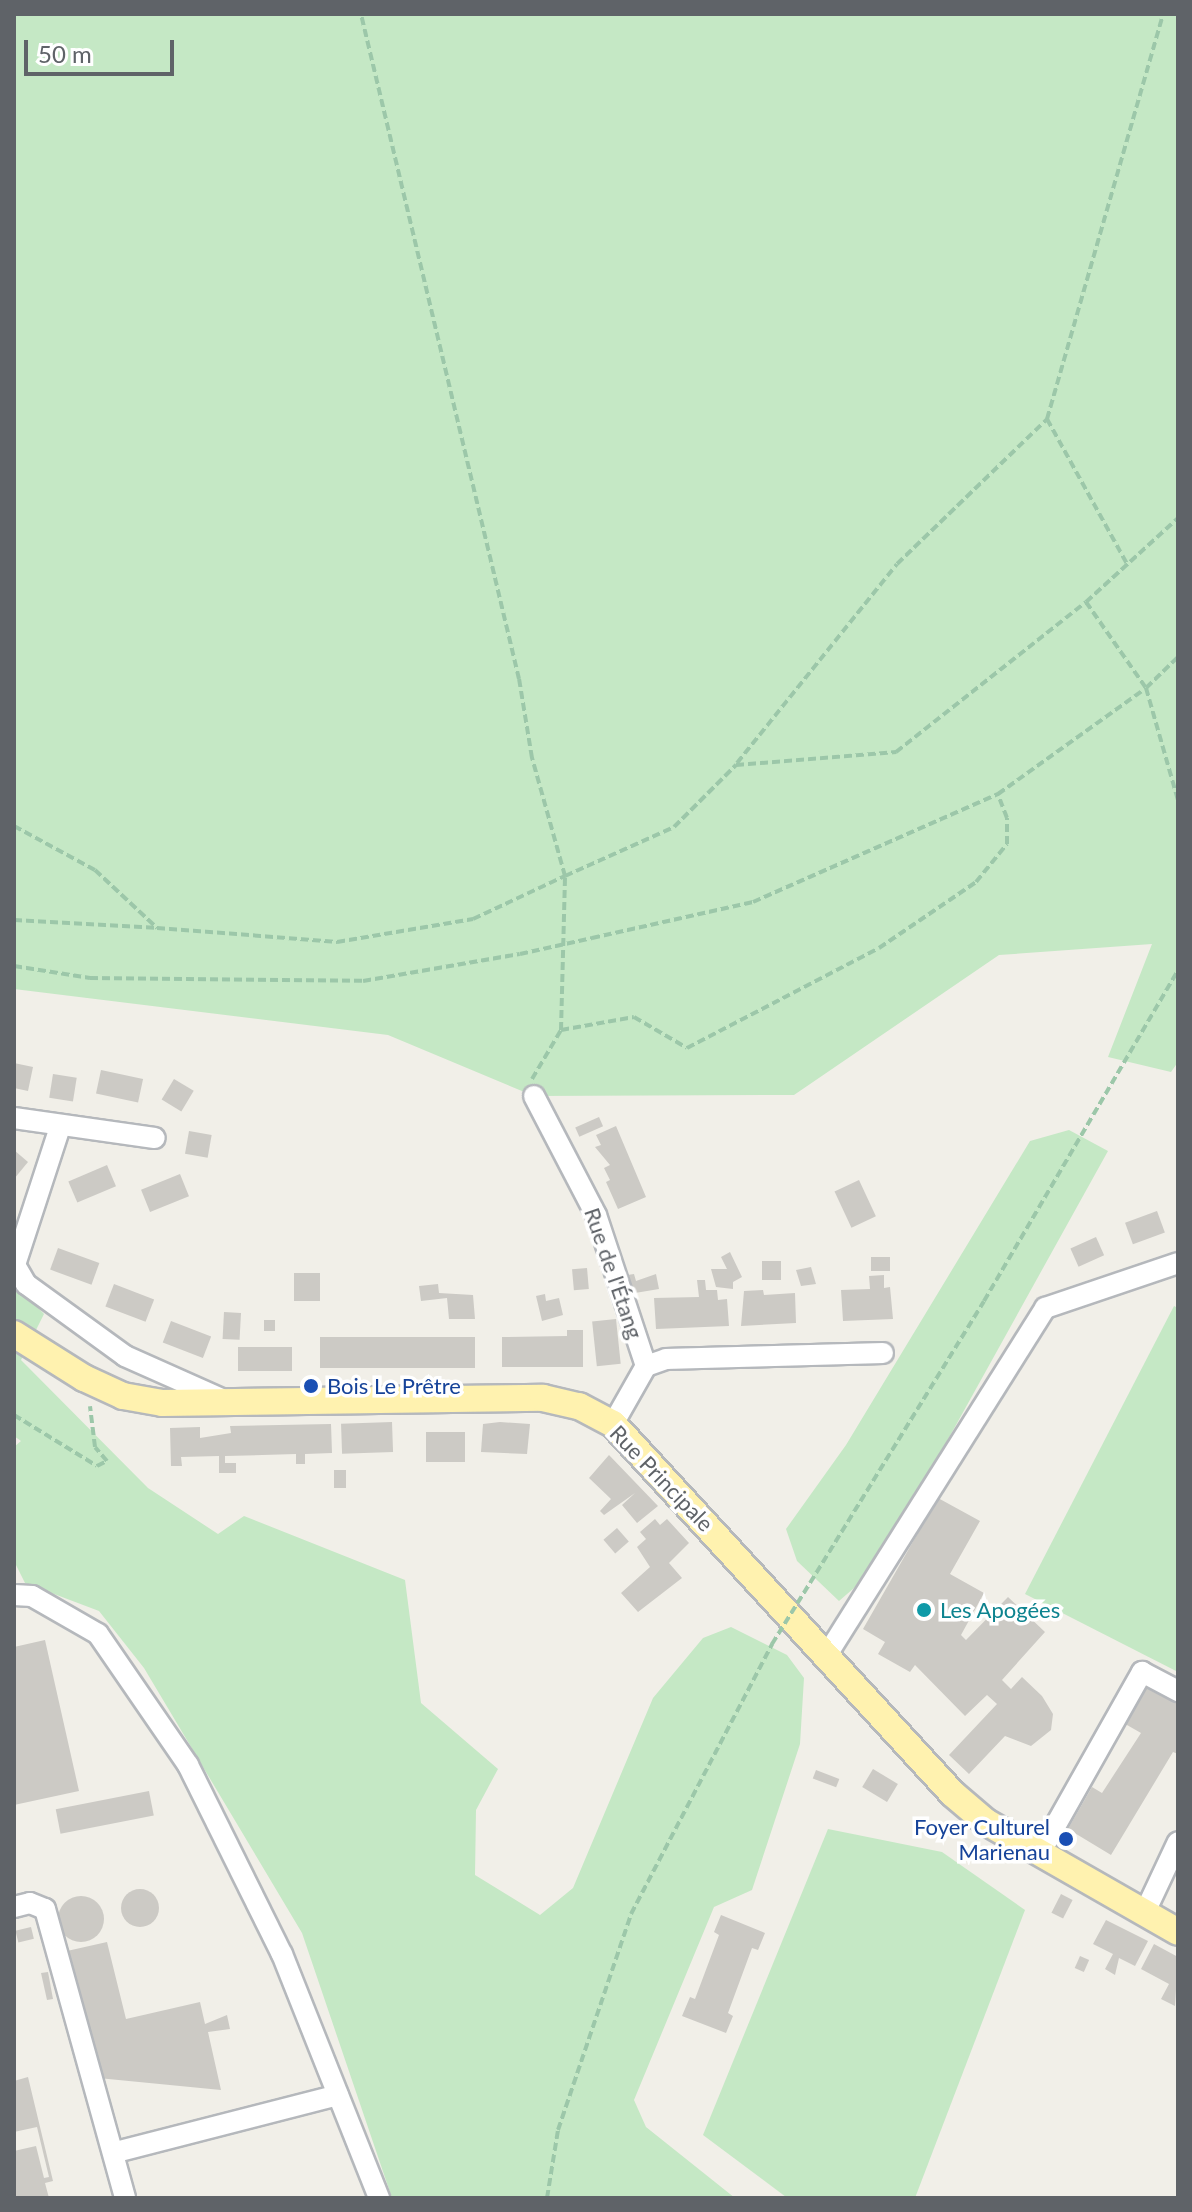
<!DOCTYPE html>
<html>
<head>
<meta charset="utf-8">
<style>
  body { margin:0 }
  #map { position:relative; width:1192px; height:2212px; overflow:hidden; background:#f1efe8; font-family:Lato,sans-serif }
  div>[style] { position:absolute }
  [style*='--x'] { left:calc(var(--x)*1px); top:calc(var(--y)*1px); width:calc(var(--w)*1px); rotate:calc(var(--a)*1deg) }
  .green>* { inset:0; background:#c5e8c5 }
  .building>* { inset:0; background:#cccac5; transform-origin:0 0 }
  .round { border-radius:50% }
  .path>* { height:4px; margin-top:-2px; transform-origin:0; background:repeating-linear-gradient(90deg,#9cc7a9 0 8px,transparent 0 12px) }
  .roads { filter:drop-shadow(2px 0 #b5b8bc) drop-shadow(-2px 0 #b5b8bc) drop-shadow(0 2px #b5b8bc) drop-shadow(0 -2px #b5b8bc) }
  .minor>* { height:20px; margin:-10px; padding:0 10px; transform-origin:10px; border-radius:10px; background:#fff }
  .major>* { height:26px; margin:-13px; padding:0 13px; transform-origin:13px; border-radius:13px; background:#fff2af }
  .path-bridge>* { height:4px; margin-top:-2px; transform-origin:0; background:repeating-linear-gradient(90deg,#9cc7a9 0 8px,transparent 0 12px) }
  .dots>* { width:22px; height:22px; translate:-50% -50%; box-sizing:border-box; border:4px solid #fff; border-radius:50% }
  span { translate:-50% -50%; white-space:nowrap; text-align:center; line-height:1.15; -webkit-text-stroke:7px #fff; paint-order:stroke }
  .street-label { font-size:22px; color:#5f6368 }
  .transit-label { font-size:22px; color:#164399 }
  .left { translate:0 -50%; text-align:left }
  .right { translate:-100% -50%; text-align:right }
  .culture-label { font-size:22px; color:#0d838f }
  .frame { position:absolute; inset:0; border:16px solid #5f6368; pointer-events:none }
  .scale { position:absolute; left:24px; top:40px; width:150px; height:36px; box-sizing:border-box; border:4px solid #5f6368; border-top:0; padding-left:10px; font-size:24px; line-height:28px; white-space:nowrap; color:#5f6368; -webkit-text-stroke:6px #fff; paint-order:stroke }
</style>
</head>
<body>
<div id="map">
  <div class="green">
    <i style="clip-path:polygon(14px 14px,1178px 14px,1178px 1062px,1171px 1072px,1108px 1057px,1152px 944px,999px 955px,794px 1095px,534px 1096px,388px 1035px,14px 989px)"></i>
    <i style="clip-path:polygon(1069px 1130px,1108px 1151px,876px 1569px,839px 1601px,797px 1561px,786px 1529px,846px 1445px,1030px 1141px)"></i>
    <i style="clip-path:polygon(14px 1283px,44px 1314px,21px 1360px,148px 1488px,218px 1534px,244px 1516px,405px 1580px,421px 1703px,498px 1769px,476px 1810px,475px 1875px,540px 1915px,573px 1888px,653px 1698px,703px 1638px,731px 1627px,787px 1655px,804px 1678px,800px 1744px,752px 1890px,714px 1907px,634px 2100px,646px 2127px,735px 2198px,392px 2198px,302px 1933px,144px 1668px,99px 1611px,25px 1583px,14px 1561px,14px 1447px,21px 1441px,14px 1436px)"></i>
    <i style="clip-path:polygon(1174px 1306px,1178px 1308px,1178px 1672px,1025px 1594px)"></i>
    <i style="clip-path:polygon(828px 1829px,942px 1852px,1025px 1910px,915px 2198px,786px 2197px,703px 2135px)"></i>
  </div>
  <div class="building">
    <i style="clip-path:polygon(14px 1063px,33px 1067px,28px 1091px,14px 1088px)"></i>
    <i style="left:101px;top:1070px;width:43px;height:24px;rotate:12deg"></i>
    <i style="left:53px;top:1074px;width:24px;height:24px;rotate:9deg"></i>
    <i style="left:174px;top:1079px;width:23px;height:24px;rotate:31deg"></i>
    <i style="left:599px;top:1117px;width:10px;height:26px;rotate:66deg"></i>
    <i style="clip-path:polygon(616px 1126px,646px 1197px,618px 1209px,606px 1182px,610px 1180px,604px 1168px,610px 1165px,595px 1147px,601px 1145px,596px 1135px)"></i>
    <i style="left:189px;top:1131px;width:23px;height:23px;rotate:10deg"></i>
    <i style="clip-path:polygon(14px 1150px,28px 1162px,14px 1179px)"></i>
    <i style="left:107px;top:1165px;width:23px;height:42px;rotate:67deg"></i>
    <i style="left:180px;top:1174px;width:24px;height:42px;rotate:68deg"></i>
    <i style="left:859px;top:1180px;width:40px;height:27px;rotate:65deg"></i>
    <i style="left:1157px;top:1211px;width:23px;height:34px;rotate:70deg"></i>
    <i style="left:1096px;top:1237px;width:20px;height:28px;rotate:66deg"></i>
    <i style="left:58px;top:1248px;width:44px;height:23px;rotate:20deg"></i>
    <i style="clip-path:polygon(730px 1252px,742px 1277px,733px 1282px,733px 1289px,716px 1287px,711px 1269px,727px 1269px,721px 1257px)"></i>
    <i style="left:871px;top:1257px;width:19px;height:14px"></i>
    <i style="left:762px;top:1261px;width:19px;height:19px"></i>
    <i style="clip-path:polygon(811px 1267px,816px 1284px,801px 1286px,796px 1270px)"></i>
    <i style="left:587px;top:1268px;width:21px;height:15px;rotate:85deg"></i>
    <i style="left:294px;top:1273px;width:26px;height:28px"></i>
    <i style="clip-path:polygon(634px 1274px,636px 1281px,656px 1274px,659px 1289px,629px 1294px,621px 1276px)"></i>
    <i style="clip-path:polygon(884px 1275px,884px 1288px,890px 1287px,893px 1319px,843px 1321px,841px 1290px,870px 1289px,869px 1276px)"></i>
    <i style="clip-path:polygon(697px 1280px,705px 1280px,706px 1290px,717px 1290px,718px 1300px,727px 1299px,729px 1326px,656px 1329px,654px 1298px,699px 1297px)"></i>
    <i style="left:114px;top:1284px;width:43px;height:24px;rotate:21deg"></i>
    <i style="clip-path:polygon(438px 1284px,439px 1293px,473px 1295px,475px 1319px,449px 1319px,447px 1298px,421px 1301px,419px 1286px)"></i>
    <i style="clip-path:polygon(763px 1290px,764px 1295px,795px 1293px,796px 1323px,741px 1326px,744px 1291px)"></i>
    <i style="clip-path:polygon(545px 1294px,546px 1301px,559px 1298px,563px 1315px,542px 1321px,536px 1296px)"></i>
    <i style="left:224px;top:1312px;width:17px;height:27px;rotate:3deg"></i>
    <i style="left:616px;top:1319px;width:45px;height:24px;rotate:84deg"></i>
    <i style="left:264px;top:1320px;width:11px;height:11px"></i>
    <i style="left:171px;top:1321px;width:43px;height:23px;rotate:21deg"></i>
    <i style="clip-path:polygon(567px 1330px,583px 1330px,583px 1367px,502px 1367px,502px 1337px,567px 1336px)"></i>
    <i style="left:475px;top:1337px;width:31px;height:155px;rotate:90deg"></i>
    <i style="left:292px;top:1347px;width:24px;height:54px;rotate:90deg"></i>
    <i style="left:392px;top:1422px;width:30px;height:51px;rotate:88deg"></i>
    <i style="clip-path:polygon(500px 1422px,530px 1424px,527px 1454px,481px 1452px,483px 1424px)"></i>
    <i style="clip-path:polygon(331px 1424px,332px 1453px,305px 1454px,305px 1464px,296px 1464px,296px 1454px,225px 1456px,225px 1463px,236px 1463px,236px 1473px,219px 1473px,219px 1456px,181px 1457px,182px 1466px,171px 1466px,170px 1428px,200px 1427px,200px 1438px,231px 1433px,230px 1426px)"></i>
    <i style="left:426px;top:1432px;width:39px;height:30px"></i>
    <i style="clip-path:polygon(609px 1455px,658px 1506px,637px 1523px,622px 1505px,635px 1493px,604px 1515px,600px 1511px,611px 1499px,589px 1478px)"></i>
    <i style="left:346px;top:1470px;width:18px;height:12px;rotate:90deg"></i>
    <i style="clip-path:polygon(938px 1498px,980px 1521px,950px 1574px,984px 1593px,961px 1635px,966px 1640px,1008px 1597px,1045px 1632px,1002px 1680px,1011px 1689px,1022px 1677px,1042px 1696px,1053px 1714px,1051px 1730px,1031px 1746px,1005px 1736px,969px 1774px,949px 1755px,997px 1704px,987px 1695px,965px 1716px,915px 1665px,910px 1672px,878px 1654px,885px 1642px,863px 1629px)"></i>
    <i style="clip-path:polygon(655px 1519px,660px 1525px,667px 1519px,689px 1543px,669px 1563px,682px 1578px,638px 1612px,621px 1593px,650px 1567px,637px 1547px,646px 1539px,640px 1532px)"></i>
    <i style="left:617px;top:1528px;width:18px;height:18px;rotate:49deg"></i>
    <i style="clip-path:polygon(45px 1640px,79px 1791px,14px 1805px,14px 1647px)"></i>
    <i style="clip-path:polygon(1145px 1678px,1178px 1697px,1178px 1754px,1173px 1752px,1111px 1855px,1068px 1829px,1092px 1787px,1102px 1793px,1141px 1733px,1120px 1721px)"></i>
    <i style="left:873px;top:1769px;width:29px;height:21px;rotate:31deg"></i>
    <i style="left:816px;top:1770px;width:25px;height:9px;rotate:21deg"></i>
    <i style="left:149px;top:1791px;width:25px;height:95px;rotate:79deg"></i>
    <i class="round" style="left:121px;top:1889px;width:38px;height:38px"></i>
    <i style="left:1061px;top:1894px;width:13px;height:21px;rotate:27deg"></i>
    <i class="round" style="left:58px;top:1896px;width:46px;height:46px"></i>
    <i style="clip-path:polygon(721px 1915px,765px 1933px,758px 1950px,752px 1948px,728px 2013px,733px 2016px,726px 2033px,682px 2016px,690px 1997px,695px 1999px,719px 1935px,714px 1932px)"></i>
    <i style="clip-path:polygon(1106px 1920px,1148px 1941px,1135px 1966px,1119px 1958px,1115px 1975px,1105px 1969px,1113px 1954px,1093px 1944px)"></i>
    <i style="left:31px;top:1927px;width:12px;height:16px;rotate:76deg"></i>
    <i style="clip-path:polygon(107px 1942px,126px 2019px,200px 2002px,205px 2024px,227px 2015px,230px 2029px,208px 2032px,221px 2090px,98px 2078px,67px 1951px)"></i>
    <i style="clip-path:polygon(1154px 1944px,1178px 1957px,1175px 2006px,1161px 1999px,1169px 1984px,1141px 1969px)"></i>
    <i style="left:1080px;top:1956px;width:10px;height:13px;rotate:24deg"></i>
    <i style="clip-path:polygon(48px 1972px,53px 1999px,47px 2000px,41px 1973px)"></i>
    <i style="clip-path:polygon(28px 2077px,53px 2181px,45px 2183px,49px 2198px,14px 2198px,14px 2151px,36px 2146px,44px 2178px,49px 2177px,37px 2127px,14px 2132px,14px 2081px)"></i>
  </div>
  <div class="path">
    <i style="--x:1047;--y:419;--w:166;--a:61.1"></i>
    <i style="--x:1086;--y:602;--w:105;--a:55.1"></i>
    <i style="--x:1146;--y:688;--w:116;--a:74.1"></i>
    <i style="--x:737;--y:763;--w:255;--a:-51.2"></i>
    <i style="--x:897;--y:564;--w:209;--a:-44"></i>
    <i style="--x:1047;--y:419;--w:421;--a:-74"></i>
    <i style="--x:14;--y:826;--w:92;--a:28.5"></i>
    <i style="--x:95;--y:870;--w:85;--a:43.1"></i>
    <i style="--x:157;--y:928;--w:181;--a:4.4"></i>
    <i style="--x:337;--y:942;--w:138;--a:-9.6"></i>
    <i style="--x:473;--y:919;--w:102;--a:-25.1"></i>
    <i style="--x:565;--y:876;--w:123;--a:-105.6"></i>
    <i style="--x:532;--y:758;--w:80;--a:-99.3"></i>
    <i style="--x:519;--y:679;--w:684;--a:-103.37"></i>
    <i style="--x:14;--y:920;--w:141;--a:3.2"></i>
    <i style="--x:592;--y:938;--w:165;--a:-12.6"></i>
    <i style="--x:753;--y:902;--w:268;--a:-23.8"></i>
    <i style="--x:998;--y:794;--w:182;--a:-35.6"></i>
    <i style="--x:1146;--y:688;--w:45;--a:-44.1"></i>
    <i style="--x:14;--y:966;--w:77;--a:9"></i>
    <i style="--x:90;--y:978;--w:273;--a:0.6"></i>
    <i style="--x:363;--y:981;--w:159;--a:-9.8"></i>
    <i style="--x:561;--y:1030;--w:74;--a:-10.1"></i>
    <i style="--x:634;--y:1017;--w:61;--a:30.3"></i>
    <i style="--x:687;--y:1048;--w:216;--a:-27.5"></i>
    <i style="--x:879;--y:948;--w:117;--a:-34.2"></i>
    <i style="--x:976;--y:882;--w:49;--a:-50.8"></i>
    <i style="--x:1007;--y:844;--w:26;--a:-90"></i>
    <i style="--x:1007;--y:818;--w:26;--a:-111"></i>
    <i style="--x:532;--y:1079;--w:57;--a:-59.4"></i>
    <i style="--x:561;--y:1030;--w:154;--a:-88.5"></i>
    <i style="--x:565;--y:876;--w:120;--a:-24.2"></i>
    <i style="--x:674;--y:827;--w:88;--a:-45"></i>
    <i style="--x:736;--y:765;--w:161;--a:-4.6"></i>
    <i style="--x:896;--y:752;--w:242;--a:-38.3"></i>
    <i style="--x:1086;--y:602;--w:125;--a:-42.4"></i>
    <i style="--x:14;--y:1415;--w:97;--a:31.6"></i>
    <i style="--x:97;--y:1466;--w:11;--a:-27"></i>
    <i style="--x:107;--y:1461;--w:18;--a:-131"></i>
    <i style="--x:95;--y:1447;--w:41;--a:-97"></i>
    <i style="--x:810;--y:1583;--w:331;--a:-58.3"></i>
    <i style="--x:984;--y:1301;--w:384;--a:-59.6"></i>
    <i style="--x:547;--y:2198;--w:69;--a:-80.8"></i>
    <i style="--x:558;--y:2130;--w:228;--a:-71.3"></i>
    <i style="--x:631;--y:1914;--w:305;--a:-62.4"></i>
  </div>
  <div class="roads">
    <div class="minor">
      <i style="--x:534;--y:1096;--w:134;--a:62.5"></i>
      <i style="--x:596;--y:1215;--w:159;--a:71.7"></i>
      <i style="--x:14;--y:1118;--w:142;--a:8.1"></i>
      <i style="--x:60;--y:1127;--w:145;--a:108.1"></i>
      <i style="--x:15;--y:1265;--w:22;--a:60"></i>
      <i style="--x:26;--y:1284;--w:122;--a:36"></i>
      <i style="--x:125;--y:1356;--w:108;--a:24"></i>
      <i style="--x:613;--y:1424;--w:67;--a:-60.4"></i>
      <i style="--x:646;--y:1366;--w:21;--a:-19"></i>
      <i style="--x:666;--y:1359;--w:217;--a:-1.6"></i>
      <i style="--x:14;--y:1595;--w:18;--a:3"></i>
      <i style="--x:32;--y:1596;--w:76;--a:29.9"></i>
      <i style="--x:98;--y:1634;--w:159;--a:55.5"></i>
      <i style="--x:188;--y:1765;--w:211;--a:63.6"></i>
      <i style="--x:282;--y:1954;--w:263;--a:68.3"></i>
      <i style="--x:828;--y:1653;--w:408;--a:-57.8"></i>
      <i style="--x:1045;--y:1308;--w:140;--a:-18.7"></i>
      <i style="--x:1040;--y:1853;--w:208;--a:-60.6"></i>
      <i style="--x:1142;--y:1672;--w:41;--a:27.8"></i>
      <i style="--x:14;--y:1907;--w:16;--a:-14"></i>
      <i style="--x:30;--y:1903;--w:16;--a:22"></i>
      <i style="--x:45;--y:1909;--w:300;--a:74.5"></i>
      <i style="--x:1145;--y:1912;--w:77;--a:-64.8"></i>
      <i style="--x:116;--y:2152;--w:229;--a:-14.4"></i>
    </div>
    <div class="major">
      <i style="--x:14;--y:1334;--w:83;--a:32.2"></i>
      <i style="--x:84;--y:1378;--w:43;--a:24.8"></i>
      <i style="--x:123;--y:1396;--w:40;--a:10"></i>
      <i style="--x:162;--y:1403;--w:381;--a:-0.8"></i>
      <i style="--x:543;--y:1398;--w:37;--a:13"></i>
      <i style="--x:579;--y:1406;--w:38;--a:28"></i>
      <i style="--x:613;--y:1424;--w:502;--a:47.42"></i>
      <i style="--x:953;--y:1794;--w:43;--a:40.3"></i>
      <i style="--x:986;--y:1822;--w:221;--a:29.8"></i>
    </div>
  </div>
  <div class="path-bridge">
    <i style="--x:520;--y:954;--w:74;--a:-12.5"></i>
    <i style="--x:772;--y:1644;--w:72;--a:-58.1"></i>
  </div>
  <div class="dots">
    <i style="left:311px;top:1386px;background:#1a4fb4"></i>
    <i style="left:924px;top:1610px;background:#0f9aa8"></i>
    <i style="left:1066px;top:1839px;background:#1a4fb4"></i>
  </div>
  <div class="street-label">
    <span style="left:614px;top:1273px;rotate:71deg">Rue de l'Étang</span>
    <span style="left:662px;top:1478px;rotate:46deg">Rue Principale</span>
  </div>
  <div class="transit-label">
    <span class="left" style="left:327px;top:1386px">Bois Le Prêtre</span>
    <span class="right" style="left:1050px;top:1839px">Foyer Culturel<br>Marienau</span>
  </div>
  <div class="culture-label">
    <span class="left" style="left:940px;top:1610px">Les Apogées</span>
  </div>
  <div class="frame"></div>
  <div class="scale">50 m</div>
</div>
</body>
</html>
